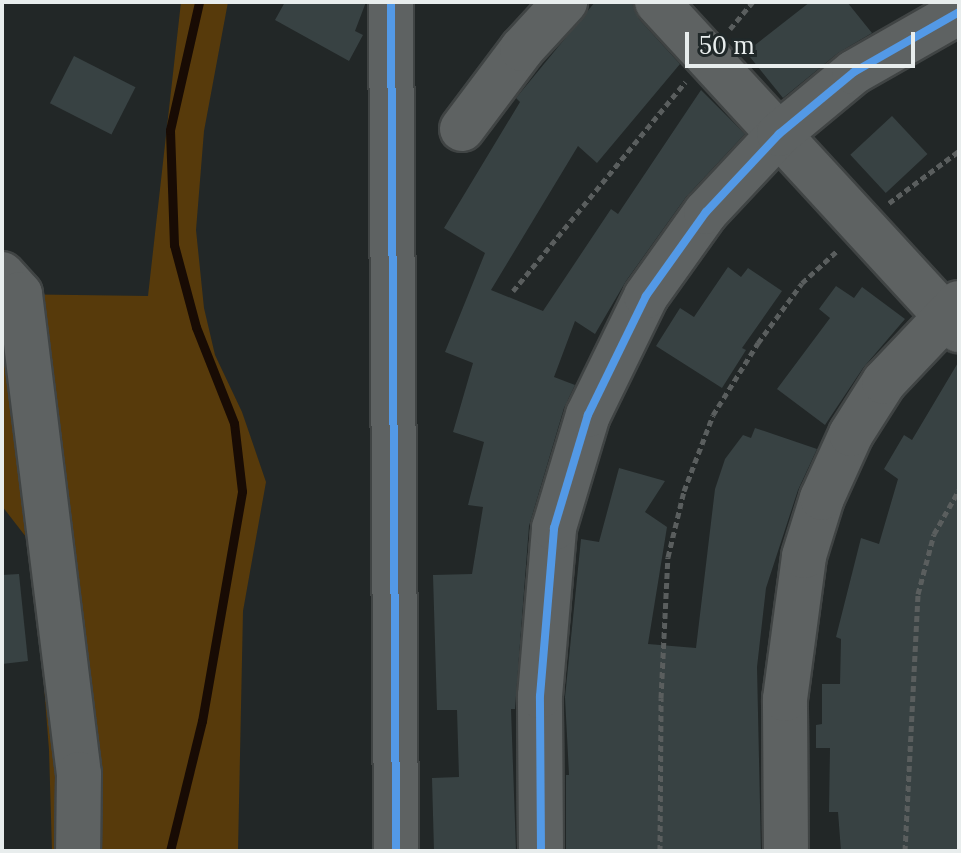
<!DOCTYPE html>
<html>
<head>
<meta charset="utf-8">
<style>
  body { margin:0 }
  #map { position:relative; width:961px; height:853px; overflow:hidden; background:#222727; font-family:Lora,serif }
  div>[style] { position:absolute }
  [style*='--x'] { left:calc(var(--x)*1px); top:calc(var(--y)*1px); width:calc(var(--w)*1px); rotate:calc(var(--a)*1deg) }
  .green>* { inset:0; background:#573a0b }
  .stream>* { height:9px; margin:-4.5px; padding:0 4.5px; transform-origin:4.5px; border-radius:4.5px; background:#180b04 }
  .building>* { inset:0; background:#384243; transform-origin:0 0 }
  .path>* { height:5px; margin-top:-2.5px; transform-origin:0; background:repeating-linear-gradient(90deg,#5a5e5e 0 6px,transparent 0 10px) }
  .roads { filter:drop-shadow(2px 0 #404444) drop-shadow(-2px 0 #404444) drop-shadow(0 2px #404444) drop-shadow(0 -2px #404444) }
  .minor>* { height:44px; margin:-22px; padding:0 22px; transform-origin:22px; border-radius:22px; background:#5e6262 }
  .cycleway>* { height:8px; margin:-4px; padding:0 4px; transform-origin:4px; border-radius:4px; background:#5399e6 }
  span { translate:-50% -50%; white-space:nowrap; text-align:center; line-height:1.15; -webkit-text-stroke:8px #202829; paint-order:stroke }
  .frame { position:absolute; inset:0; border:4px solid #e8eded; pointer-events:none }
  .scale { position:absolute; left:685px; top:32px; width:230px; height:36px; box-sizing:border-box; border:4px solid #e8eded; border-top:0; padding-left:10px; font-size:24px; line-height:28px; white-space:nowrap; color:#e8eded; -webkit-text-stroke:6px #202829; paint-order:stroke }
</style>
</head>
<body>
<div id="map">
  <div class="green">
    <i style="clip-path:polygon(181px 2px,228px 2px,204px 131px,196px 230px,204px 308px,215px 355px,242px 412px,266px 482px,243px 611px,238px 851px,52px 851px,49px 750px,37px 596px,26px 537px,2px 506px,2px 294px,148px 296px)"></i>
  </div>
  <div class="stream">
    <i style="--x:170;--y:851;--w:134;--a:-76.2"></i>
    <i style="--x:202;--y:721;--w:233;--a:-80.1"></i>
    <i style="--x:242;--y:491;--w:68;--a:-96.7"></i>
    <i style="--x:234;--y:423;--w:103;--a:-111.6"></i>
    <i style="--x:196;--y:327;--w:85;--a:-105"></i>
    <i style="--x:174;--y:245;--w:115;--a:-92"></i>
    <i style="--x:170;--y:130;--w:131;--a:-77.2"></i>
  </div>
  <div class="building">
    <i style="clip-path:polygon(285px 2px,366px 2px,355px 31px,363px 35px,349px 61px,275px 20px)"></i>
    <i style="clip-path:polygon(595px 2px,632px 2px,639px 19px,680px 64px,597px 163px,578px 146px,491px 290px,543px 311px,611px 209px,618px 214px,701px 90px,745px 134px,686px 197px,626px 281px,595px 334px,575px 321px,554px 377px,575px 385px,564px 408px,529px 526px,515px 709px,511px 709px,516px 851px,434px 851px,432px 778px,459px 777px,457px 710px,437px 710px,433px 575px,472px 574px,483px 507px,468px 505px,484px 442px,453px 432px,473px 363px,445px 352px,485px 253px,444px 228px,520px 102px,516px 98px)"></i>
    <i style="clip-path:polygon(810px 2px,847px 2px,872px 33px,838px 53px,783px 98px,746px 52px)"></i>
    <i style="left:74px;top:56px;width:69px;height:53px;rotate:27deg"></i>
    <i style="left:892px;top:116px;width:52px;height:57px;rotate:47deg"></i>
    <i style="clip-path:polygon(728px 267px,741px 277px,748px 268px,782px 291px,742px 348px,746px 350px,722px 388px,656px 346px,680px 308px,694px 317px)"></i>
    <i style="clip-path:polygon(836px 286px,854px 298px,862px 287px,905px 319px,863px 368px,825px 425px,777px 389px,830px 318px,819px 309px)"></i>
    <i style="clip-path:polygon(959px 361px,959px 851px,841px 851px,838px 812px,829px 812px,830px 748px,816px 748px,816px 725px,822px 724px,822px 684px,840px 684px,841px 639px,836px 637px,861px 538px,879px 544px,898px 479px,884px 469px,904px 435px,912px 440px)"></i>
    <i style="clip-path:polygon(755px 428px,817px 449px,798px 490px,766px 588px,757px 667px,761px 851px,566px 851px,566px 775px,569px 775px,565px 697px,581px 539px,599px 542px,619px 468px,665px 481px,645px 512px,667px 527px,648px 644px,696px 648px,715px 489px,725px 459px,743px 435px,751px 438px)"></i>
    <i style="clip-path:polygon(19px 574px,28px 661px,2px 664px,2px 575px)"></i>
  </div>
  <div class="path">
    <i style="--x:730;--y:29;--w:35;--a:-50"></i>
    <i style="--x:889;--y:203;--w:87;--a:-36.6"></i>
    <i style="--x:513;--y:291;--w:271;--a:-50.5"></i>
    <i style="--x:660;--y:851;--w:153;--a:-89.6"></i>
    <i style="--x:661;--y:698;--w:141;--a:-87.2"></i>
    <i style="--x:668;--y:557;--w:68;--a:-76.4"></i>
    <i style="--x:684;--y:491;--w:81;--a:-69.1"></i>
    <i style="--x:713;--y:415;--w:85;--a:-58"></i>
    <i style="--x:758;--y:343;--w:74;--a:-53.7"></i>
    <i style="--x:802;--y:283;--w:49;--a:-42.5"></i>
    <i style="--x:905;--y:851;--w:257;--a:-87.1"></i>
    <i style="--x:918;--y:594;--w:62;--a:-75.1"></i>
    <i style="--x:934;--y:534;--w:51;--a:-60.4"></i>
  </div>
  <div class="roads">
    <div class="minor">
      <i style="--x:391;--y:2;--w:849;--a:89.66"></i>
      <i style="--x:657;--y:2;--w:446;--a:47.4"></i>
      <i style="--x:462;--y:129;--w:100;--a:-53.1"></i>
      <i style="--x:522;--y:49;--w:64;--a:-47.5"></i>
      <i style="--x:2;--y:274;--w:27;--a:48"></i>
      <i style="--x:20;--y:294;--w:484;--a:83"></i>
      <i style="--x:79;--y:774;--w:77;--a:90.7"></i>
      <i style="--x:541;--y:851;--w:155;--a:-90.4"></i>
      <i style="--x:540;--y:696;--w:169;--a:-85.2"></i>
      <i style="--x:554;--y:528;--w:118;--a:-73.3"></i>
      <i style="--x:588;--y:415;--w:132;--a:-64"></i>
      <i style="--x:646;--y:296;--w:103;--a:-54.5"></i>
      <i style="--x:706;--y:212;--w:107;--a:-46.9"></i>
      <i style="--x:779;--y:134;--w:97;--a:-39.6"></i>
      <i style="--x:854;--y:72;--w:121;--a:-29.7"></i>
      <i style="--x:786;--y:851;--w:152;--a:-90.4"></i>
      <i style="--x:785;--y:699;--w:144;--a:-82.4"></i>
      <i style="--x:804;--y:556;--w:61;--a:-72.8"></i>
      <i style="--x:822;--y:498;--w:70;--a:-65.6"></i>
      <i style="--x:851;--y:434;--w:62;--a:-57.6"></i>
      <i style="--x:884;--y:382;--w:109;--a:-46.5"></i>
    </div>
  </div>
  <div class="cycleway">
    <i style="--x:391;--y:2;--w:849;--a:89.66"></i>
    <i style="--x:541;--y:851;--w:155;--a:-90.4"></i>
    <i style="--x:540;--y:696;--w:169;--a:-85.2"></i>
    <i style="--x:554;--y:528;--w:118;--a:-73.3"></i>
    <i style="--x:588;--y:415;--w:132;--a:-64"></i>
    <i style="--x:646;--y:296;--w:103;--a:-54.5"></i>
    <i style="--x:706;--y:212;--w:107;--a:-46.9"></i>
    <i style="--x:779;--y:134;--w:97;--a:-39.6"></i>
    <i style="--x:854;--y:72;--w:121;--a:-29.7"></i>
  </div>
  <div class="frame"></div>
  <div class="scale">50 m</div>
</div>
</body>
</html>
